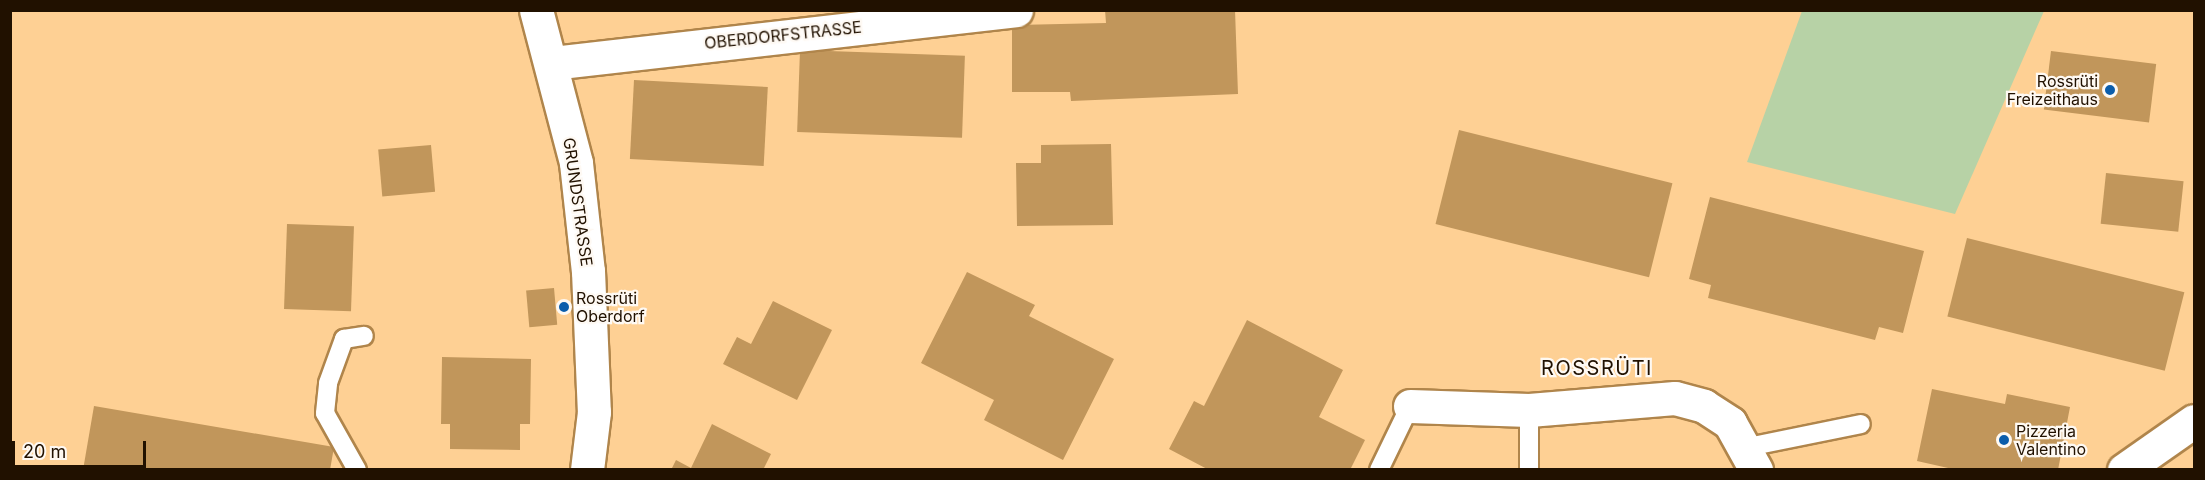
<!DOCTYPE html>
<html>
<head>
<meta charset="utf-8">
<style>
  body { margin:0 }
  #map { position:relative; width:2205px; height:480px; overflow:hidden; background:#fed094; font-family:Inter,sans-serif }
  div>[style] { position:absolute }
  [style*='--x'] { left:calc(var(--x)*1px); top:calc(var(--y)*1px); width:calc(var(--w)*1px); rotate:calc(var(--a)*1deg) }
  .green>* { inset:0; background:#b7d2a6 }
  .building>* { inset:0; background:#c1965b; transform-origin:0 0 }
  .roads { filter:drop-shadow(2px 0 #b0854b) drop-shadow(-2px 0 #b0854b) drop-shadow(0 2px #b0854b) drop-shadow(0 -2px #b0854b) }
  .lane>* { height:18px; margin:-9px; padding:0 9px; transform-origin:9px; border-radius:9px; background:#fff }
  .street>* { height:33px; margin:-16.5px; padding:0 16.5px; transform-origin:16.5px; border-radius:16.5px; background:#fff }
  .secondary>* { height:33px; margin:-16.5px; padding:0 16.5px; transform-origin:16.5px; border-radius:16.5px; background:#fff }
  .dots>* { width:16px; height:16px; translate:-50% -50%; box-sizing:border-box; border:3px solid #fef9f3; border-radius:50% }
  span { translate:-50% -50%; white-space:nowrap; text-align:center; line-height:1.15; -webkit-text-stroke:4.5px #fef9f3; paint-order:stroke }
  .street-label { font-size:16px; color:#211100 }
  .poi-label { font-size:16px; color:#211100 }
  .right { translate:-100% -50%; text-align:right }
  .left { translate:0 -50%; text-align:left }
  .quarter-label { font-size:20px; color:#211100; letter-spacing:1.5px }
  .frame { position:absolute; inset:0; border:12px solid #211100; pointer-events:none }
  .scale { position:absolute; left:12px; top:441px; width:134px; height:27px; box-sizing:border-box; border:3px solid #211100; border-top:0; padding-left:8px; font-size:18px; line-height:21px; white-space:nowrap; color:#211100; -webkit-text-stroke:4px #fef9f3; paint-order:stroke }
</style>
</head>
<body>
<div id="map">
  <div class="green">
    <i style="clip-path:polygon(1802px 11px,2044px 11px,1955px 214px,1747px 162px)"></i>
  </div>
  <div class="building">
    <i style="clip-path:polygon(1105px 10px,1235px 10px,1238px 94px,1071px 101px,1070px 92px,1012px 92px,1012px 25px,1106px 23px)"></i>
    <i style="left:800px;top:50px;width:165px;height:82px;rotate:2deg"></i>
    <i style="left:2051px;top:51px;width:106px;height:59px;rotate:7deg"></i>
    <i style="left:634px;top:80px;width:134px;height:79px;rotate:3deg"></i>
    <i style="left:1459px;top:130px;width:220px;height:97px;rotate:14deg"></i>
    <i style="clip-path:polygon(1111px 144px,1113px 225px,1017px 226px,1016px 163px,1041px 163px,1041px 145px)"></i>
    <i style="left:431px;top:145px;width:47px;height:53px;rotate:85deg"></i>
    <i style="left:2106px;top:173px;width:78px;height:51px;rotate:6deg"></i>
    <i style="clip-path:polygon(1710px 197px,1924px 251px,1903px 333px,1879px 327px,1875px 340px,1708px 298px,1711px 285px,1689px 279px)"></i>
    <i style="left:287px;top:224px;width:67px;height:85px;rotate:2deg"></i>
    <i style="left:1967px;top:238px;width:224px;height:81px;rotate:14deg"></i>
    <i style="clip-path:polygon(967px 272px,1035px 305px,1029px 316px,1114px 359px,1063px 460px,984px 420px,994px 400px,921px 363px)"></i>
    <i style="left:554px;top:288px;width:37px;height:28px;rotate:85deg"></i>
    <i style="clip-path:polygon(773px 301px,832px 330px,797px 400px,723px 364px,737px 337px,751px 344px)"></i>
    <i style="clip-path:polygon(1247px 320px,1343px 370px,1319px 417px,1365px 440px,1350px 470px,1209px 470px,1169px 449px,1194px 401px,1204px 406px)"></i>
    <i style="clip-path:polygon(442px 357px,531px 359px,530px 424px,520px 424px,520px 450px,450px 449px,450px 424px,441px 424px)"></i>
    <i style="clip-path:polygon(1932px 389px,2005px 404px,2007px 394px,2070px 407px,2058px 470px,1957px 470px,1917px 461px)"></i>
    <i style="clip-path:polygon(94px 406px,334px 447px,330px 470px,83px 470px)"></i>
    <i style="clip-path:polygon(712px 424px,771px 454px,763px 470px,671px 470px,676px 460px,691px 468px)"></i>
  </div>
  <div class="roads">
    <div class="lane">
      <i style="--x:1529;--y:410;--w:60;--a:90"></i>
      <i style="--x:1748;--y:447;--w:115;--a:-11.5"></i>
      <i style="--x:357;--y:470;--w:65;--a:-119.3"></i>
      <i style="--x:325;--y:413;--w:30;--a:-84"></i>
      <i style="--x:328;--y:383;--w:47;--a:-70"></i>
      <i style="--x:344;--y:339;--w:20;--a:-9"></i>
      <i style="--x:1379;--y:470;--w:71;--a:-64.2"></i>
    </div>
    <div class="street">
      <i style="--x:536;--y:10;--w:158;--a:75.3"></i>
      <i style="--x:576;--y:163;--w:109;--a:83.7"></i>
      <i style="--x:588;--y:271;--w:141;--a:87.6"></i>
      <i style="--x:594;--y:412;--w:58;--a:96.9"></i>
      <i style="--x:552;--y:63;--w:467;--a:-6.5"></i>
      <i style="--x:1410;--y:406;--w:119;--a:1.9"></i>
      <i style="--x:1529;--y:410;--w:146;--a:-4.7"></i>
      <i style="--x:1675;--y:398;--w:30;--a:15"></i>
      <i style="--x:1704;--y:406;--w:31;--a:33"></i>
      <i style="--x:1730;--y:423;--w:54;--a:61"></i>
    </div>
    <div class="secondary">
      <i style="--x:2124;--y:470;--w:85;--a:-35"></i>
    </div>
  </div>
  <div class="dots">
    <i style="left:2110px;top:90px;background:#0b5dab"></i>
    <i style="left:564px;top:307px;background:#0b5dab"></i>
    <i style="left:2004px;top:440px;background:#0b5dab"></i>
  </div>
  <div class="street-label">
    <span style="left:783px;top:35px;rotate:-6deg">OBERDORFSTRASSE</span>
    <span style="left:578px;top:202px;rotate:82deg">GRUNDSTRASSE</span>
  </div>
  <div class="poi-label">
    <span class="right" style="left:2098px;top:90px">Rossrüti<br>Freizeithaus</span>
    <span class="left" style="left:576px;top:307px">Rossrüti<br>Oberdorf</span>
    <span class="left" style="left:2016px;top:440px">Pizzeria<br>Valentino</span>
  </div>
  <div class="quarter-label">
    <span style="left:1597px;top:368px">ROSSRÜTI</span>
  </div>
  <div class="frame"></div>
  <div class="scale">20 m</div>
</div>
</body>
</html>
